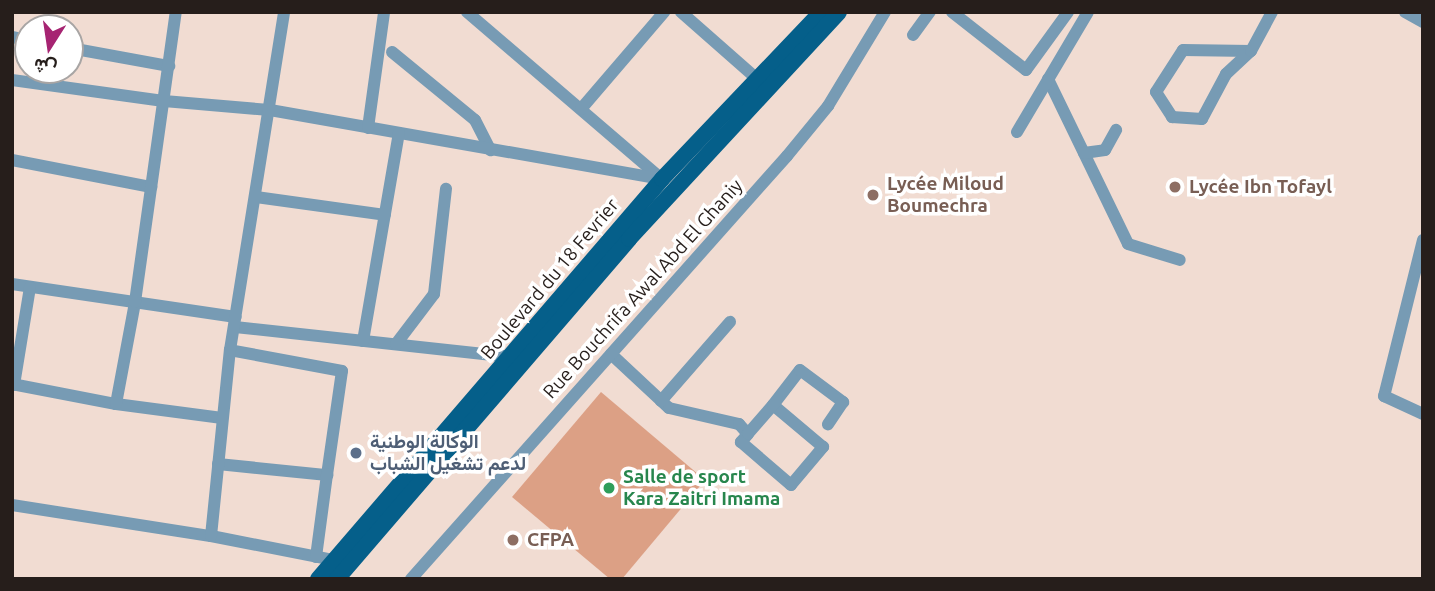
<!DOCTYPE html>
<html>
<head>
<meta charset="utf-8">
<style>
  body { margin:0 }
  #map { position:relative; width:1435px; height:591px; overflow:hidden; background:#f1dcd2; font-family:Ubuntu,Vazirmatn,sans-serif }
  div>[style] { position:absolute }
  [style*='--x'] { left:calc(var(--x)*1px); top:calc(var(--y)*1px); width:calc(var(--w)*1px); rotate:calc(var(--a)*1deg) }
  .green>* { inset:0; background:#dca085 }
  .minor>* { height:12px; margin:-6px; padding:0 6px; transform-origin:6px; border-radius:6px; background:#779bb4 }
  .major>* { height:16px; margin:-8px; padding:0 8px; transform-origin:8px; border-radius:8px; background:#055f8a }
  .dots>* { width:19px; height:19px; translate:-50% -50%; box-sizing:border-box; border:4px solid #fff; border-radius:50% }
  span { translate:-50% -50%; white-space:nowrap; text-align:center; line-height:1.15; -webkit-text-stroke:7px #fff; paint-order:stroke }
  .education-label { font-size:19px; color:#785e54; font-weight:700 }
  .left { translate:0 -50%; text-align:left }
  .street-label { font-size:19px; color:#261e1b }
  .service-label { font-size:19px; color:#4e5e75; font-weight:700 }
  .leisure-label { font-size:19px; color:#27864d; font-weight:700 }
  .frame { position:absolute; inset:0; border:14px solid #261e1b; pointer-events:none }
  .north { position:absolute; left:14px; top:14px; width:70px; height:70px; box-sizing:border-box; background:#fff; border:2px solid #a8a5a4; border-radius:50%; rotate:192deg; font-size:19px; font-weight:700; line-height:28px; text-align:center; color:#261e1b }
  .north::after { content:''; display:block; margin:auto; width:24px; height:32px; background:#a62472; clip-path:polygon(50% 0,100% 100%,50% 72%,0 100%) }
</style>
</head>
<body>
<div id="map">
  <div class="green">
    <i style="clip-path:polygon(601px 392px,705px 480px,622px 579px,610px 579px,512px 497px)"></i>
  </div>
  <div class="minor">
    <i style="--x:467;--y:12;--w:255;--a:40.6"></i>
    <i style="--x:681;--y:12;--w:103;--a:41.4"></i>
    <i style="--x:952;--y:12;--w:94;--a:38.1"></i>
    <i style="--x:1026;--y:70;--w:72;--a:-54.1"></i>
    <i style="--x:1405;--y:12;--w:21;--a:29"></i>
    <i style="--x:913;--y:35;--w:29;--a:-54"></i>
    <i style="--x:12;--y:37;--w:16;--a:11"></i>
    <i style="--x:70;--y:48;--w:101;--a:10.3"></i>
    <i style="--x:1251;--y:51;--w:68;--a:-179.2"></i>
    <i style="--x:1183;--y:50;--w:50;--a:122.7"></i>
    <i style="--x:1156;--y:92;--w:30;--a:57"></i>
    <i style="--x:1172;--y:117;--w:30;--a:4"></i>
    <i style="--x:1202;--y:119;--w:51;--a:-61.9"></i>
    <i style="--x:1226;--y:74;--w:34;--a:-43"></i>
    <i style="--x:1251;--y:51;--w:44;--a:-61.7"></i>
    <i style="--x:392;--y:52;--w:107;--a:39.3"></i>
    <i style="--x:475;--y:120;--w:34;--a:63"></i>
    <i style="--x:1048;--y:79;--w:183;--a:64.1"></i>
    <i style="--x:1128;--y:244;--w:54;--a:17.1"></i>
    <i style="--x:12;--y:80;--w:153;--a:7.9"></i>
    <i style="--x:164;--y:101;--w:106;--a:4.9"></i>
    <i style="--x:270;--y:110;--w:398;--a:10"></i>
    <i style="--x:581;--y:109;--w:128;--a:-49.4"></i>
    <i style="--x:368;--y:128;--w:117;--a:-82.1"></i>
    <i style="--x:1017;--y:132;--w:139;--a:-59.4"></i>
    <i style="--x:1084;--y:153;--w:21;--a:-8"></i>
    <i style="--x:1105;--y:150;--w:23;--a:-61"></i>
    <i style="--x:12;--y:160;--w:142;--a:11"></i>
    <i style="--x:256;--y:197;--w:130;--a:7.9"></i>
    <i style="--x:1423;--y:240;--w:161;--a:104"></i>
    <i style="--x:1384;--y:396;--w:43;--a:24.8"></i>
    <i style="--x:12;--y:284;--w:226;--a:8.4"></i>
    <i style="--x:235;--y:327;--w:278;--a:6.2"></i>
    <i style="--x:363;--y:341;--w:211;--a:-80.2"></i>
    <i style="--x:396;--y:344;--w:63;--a:-52.8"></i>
    <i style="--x:434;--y:294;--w:106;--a:-83.5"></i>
    <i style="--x:611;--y:354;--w:79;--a:43"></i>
    <i style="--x:669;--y:408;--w:72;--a:12.9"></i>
    <i style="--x:739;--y:424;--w:13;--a:48"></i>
    <i style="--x:748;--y:434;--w:11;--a:131"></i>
    <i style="--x:741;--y:442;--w:66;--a:40.7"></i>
    <i style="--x:791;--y:485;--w:50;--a:-49.9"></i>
    <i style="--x:823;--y:447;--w:65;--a:-140"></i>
    <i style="--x:773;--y:405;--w:38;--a:131"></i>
    <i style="--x:12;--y:384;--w:106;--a:10.9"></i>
    <i style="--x:116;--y:404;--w:107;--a:7.5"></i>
    <i style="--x:14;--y:385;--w:99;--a:-80.7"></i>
    <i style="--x:661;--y:401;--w:105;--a:-48.9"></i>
    <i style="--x:116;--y:404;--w:104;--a:-79.4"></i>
    <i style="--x:135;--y:302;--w:293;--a:-82"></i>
    <i style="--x:773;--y:405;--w:44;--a:-52.4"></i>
    <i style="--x:800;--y:370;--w:54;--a:36.7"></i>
    <i style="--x:843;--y:402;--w:27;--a:124"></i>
    <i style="--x:218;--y:464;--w:110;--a:5.8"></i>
    <i style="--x:327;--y:475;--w:105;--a:-81.8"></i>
    <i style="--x:342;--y:371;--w:114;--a:-169.4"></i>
    <i style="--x:12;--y:505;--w:201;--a:8.9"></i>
    <i style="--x:211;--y:536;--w:124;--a:11.1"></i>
    <i style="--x:211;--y:536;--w:187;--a:-84.2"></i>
    <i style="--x:230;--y:350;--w:342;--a:-80.9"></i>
    <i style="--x:316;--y:557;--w:83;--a:-82.4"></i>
    <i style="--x:411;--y:579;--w:566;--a:-48.37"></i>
    <i style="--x:787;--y:156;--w:65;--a:-50.6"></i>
    <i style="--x:828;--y:106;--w:110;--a:-58.8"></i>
  </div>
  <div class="major">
    <i style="--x:318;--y:579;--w:528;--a:-49.3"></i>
    <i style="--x:662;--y:179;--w:231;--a:-46.4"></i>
    <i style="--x:337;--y:579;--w:448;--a:-49.3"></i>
    <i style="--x:629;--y:239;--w:309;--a:-47.2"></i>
  </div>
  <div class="dots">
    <i style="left:1175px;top:187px;background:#8d6e63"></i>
    <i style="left:873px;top:195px;background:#8d6e63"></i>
    <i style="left:356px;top:453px;background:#5c6f8a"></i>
    <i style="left:609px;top:488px;background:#2e9e5b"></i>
    <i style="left:513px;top:540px;background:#8d6e63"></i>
  </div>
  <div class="education-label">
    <span class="left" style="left:887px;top:195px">Lycée Miloud<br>Boumechra</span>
    <span class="left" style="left:1189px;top:187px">Lycée Ibn Tofayl</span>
    <span class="left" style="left:527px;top:540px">CFPA</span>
  </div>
  <div class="street-label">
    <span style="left:550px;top:279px;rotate:-50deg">Boulevard du 18 Fevrier</span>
    <span style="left:643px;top:289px;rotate:-48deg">Rue Bouchrifa Awal Abd El Ghaniy</span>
  </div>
  <div class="service-label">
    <span class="left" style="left:370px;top:453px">الوكالة الوطنية<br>لدعم تشغيل الشباب</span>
  </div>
  <div class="leisure-label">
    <span class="left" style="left:623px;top:488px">Salle de sport<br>Kara Zaitri Imama</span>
  </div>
  <div class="frame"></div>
  <div class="north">ش</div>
</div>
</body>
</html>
